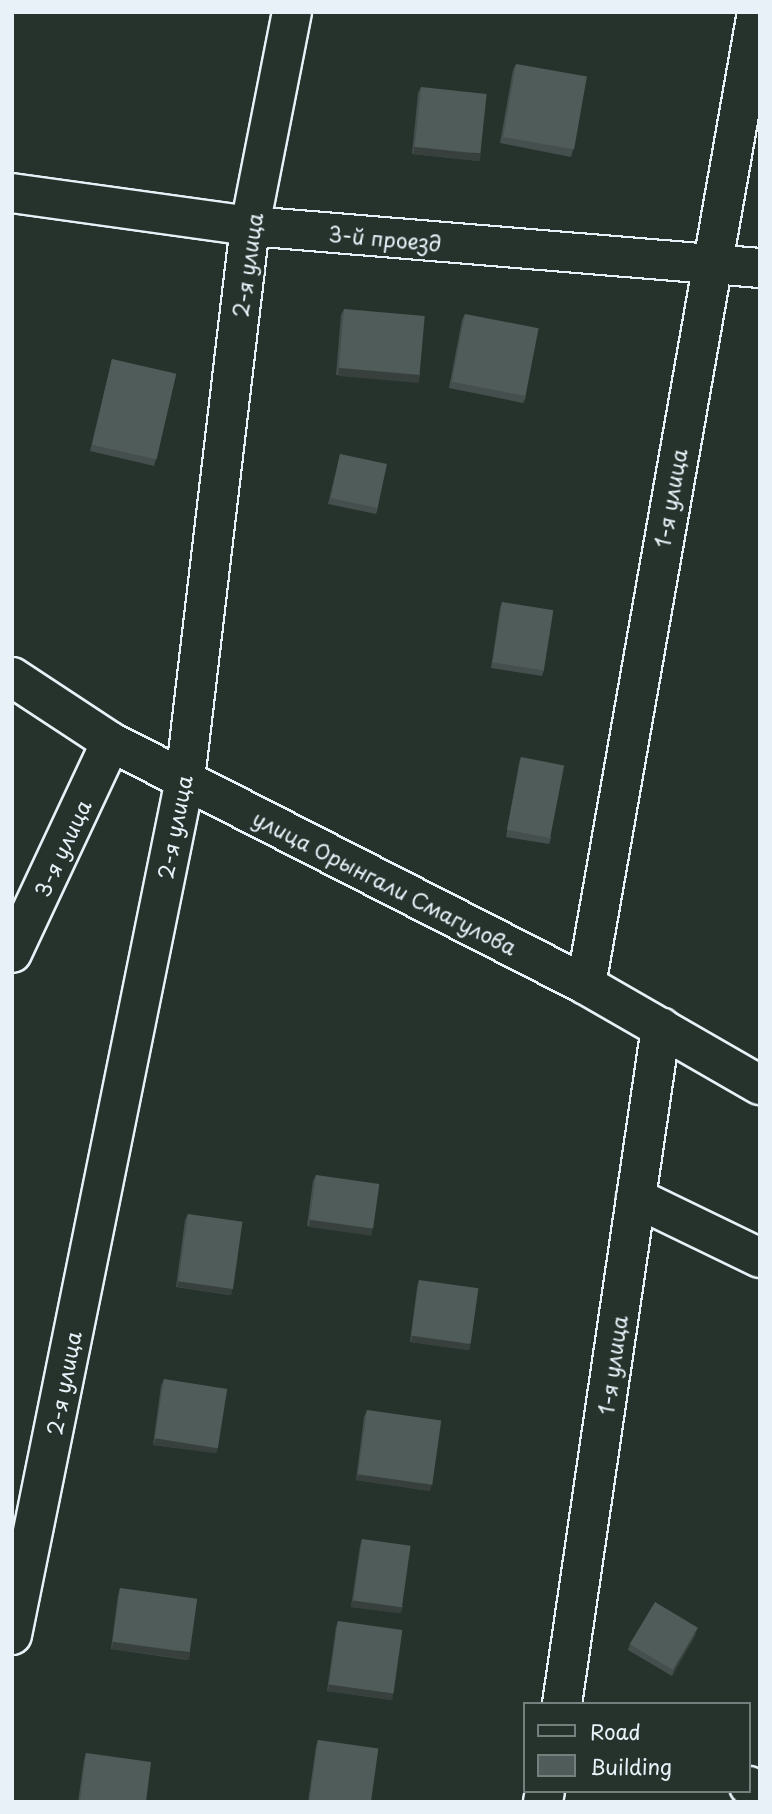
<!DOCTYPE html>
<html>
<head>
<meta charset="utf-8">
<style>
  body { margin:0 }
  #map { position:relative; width:772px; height:1814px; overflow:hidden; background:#26332d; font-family:"Playpen Sans",sans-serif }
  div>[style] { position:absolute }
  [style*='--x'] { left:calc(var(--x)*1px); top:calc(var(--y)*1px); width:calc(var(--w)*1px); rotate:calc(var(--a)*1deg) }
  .roads { filter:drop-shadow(2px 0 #e8f1f8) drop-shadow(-2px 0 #e8f1f8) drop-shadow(0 2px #e8f1f8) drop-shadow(0 -2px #e8f1f8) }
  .minor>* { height:38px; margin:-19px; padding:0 19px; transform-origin:19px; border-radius:19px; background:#26332d }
  .major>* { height:38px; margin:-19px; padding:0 19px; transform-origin:19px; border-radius:19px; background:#26332d }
  .wall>* { inset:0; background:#454f4d }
  .shaded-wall>* { inset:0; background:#38403e; transform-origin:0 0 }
  .building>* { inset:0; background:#505c59; transform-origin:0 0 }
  span { translate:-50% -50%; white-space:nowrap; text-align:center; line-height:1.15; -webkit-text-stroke:6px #26332d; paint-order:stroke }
  .street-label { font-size:21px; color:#e8f1f8 }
  .frame { position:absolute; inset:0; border:14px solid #e8f1f8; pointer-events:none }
  .legend { position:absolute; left:523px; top:1702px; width:228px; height:91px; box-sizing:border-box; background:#26332d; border:2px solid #747f7e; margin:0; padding:9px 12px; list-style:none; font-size:21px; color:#e8f1f8 }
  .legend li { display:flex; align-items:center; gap:14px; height:35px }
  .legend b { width:35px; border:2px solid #747f7e }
</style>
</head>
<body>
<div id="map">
  <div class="roads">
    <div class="minor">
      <i style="--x:12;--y:193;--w:240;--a:7.9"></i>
      <i style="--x:250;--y:226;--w:512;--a:4.71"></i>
      <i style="--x:12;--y:953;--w:233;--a:-64.9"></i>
      <i style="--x:586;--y:985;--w:988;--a:-80.03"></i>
      <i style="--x:636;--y:1198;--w:138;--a:25.8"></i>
      <i style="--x:12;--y:1635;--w:873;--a:-78.57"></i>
      <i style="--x:185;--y:779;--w:557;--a:-83.3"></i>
      <i style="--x:250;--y:226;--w:218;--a:-78.9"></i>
      <i style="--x:562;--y:1704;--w:684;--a:-81.68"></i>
      <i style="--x:749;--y:1786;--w:12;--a:24"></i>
      <i style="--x:543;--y:1802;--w:11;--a:-80"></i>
    </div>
    <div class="major">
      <i style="--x:12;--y:677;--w:118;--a:33.3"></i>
      <i style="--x:111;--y:742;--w:534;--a:27.09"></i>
      <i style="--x:586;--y:985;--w:201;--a:29.9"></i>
    </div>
  </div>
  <div class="wall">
    <i style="clip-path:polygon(516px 64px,573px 150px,571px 157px,500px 143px,513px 70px)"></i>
    <i style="clip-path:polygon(421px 87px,479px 161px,412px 154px,418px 93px)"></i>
    <i style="clip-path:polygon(344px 309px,420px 375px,418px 382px,336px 375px,341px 315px)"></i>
    <i style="clip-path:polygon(465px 314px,526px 397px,523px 403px,449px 388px,462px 320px)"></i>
    <i style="clip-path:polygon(112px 359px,156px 459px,154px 466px,90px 451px)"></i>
    <i style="clip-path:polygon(340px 454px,378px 508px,376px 514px,328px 504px)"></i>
    <i style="clip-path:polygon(502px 602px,544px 670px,542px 676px,491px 668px,500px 608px)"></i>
    <i style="clip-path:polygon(521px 757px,551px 838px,549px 844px,506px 837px,519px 763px)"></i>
    <i style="clip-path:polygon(316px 1175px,372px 1229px,370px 1235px,307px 1226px,313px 1181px)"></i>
    <i style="clip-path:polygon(188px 1214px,232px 1289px,230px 1295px,176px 1287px,185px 1220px)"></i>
    <i style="clip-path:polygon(419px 1280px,470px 1344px,468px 1350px,410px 1342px,417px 1287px)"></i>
    <i style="clip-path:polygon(164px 1379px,218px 1447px,216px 1453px,153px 1445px,161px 1386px)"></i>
    <i style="clip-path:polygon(367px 1410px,430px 1491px,356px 1480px,364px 1417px)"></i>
    <i style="clip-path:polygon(362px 1539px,403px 1607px,400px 1613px,351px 1607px,360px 1546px)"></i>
    <i style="clip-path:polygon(120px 1588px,187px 1660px,111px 1649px,118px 1595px)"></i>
    <i style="clip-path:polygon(338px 1621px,391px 1700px,327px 1691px,336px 1627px)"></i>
    <i style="clip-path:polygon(696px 1634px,672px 1676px,628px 1650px,630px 1644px)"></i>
    <i style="clip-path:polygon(318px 1740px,371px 1802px,308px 1802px,316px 1746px)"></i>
    <i style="clip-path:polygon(86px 1753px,146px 1802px,78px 1802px,84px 1760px)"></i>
  </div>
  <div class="shaded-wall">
    <i style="left:414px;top:147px;width:67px;height:7px;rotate:6deg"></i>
    <i style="left:339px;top:368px;width:81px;height:8px;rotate:5deg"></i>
    <i style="left:310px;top:1220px;width:63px;height:7px;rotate:8deg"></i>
    <i style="left:178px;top:1281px;width:55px;height:6px;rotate:8deg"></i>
    <i style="left:412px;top:1336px;width:59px;height:6px;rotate:8deg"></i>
    <i style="clip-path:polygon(156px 1438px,218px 1447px,216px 1453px,153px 1445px)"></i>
    <i style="clip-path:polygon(358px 1474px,432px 1484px,430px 1491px,356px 1480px)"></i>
    <i style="clip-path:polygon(353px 1600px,403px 1607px,400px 1613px,351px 1607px)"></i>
    <i style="clip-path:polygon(698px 1628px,696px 1634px,672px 1676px,674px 1669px)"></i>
    <i style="left:113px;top:1642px;width:78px;height:7px;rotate:8deg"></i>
    <i style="left:329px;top:1684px;width:65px;height:7px;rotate:8deg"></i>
  </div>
  <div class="building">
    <i style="left:516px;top:64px;width:72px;height:74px;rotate:10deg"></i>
    <i style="left:421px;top:87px;width:66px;height:60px;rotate:6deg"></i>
    <i style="left:344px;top:309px;width:81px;height:59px;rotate:5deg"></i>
    <i style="left:465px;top:314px;width:75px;height:69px;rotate:11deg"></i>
    <i style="left:112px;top:359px;width:66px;height:88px;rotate:13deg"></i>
    <i style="left:340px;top:454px;width:48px;height:45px;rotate:12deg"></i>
    <i style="left:502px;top:602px;width:52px;height:61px;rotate:9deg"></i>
    <i style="left:521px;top:757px;width:44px;height:74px;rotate:11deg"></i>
    <i style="left:316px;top:1175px;width:64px;height:45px;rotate:8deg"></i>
    <i style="left:188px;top:1214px;width:55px;height:68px;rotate:8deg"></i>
    <i style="left:419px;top:1280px;width:60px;height:56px;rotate:8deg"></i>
    <i style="left:164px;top:1379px;width:64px;height:60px;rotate:9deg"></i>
    <i style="left:367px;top:1410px;width:75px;height:65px;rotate:8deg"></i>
    <i style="left:362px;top:1539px;width:49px;height:62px;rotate:8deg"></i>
    <i style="left:120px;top:1588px;width:78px;height:54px;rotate:8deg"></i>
    <i style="left:655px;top:1602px;width:50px;height:49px;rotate:31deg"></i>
    <i style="left:338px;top:1621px;width:65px;height:64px;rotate:8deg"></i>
    <i style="left:318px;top:1740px;width:61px;height:63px;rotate:8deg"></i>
    <i style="clip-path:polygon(86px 1753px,151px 1762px,146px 1802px,80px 1802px)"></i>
  </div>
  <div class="street-label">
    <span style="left:385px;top:238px;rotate:5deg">3-й проезд</span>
    <span style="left:247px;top:265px;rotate:-82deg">2-я улица</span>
    <span style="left:670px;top:498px;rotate:-80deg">1-я улица</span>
    <span style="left:174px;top:827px;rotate:-79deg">2-я улица</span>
    <span style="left:62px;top:848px;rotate:-65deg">3-я улица</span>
    <span style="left:385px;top:882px;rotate:27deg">улица Орынгали Смагулова</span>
    <span style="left:612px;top:1365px;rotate:-82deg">1-я улица</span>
    <span style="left:63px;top:1383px;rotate:-79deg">2-я улица</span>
  </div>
  <div class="frame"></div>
  <ul class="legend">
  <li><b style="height:9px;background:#26332d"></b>Road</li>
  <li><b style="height:19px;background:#505c59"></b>Building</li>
  </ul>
</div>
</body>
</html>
